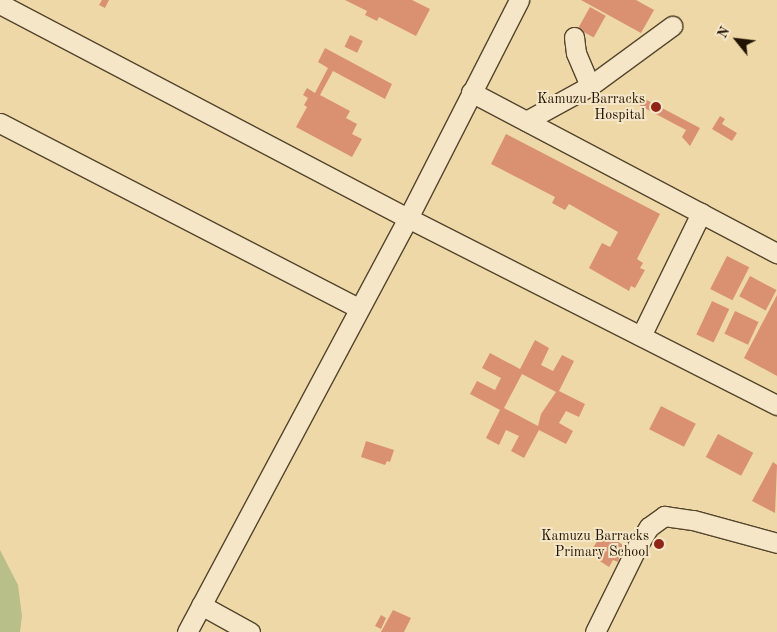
<!DOCTYPE html>
<html>
<head>
<meta charset="utf-8">
<style>
  body { margin:0 }
  #map { position:relative; width:777px; height:632px; overflow:hidden; background:#eed8a8; font-family:"Old Standard TT",serif }
  div>[style] { position:absolute }
  [style*='--x'] { left:calc(var(--x)*1px); top:calc(var(--y)*1px); width:calc(var(--w)*1px); rotate:calc(var(--a)*1deg) }
  .green>* { inset:0; background:#b8bf88 }
  .building>* { inset:0; background:#da9171; transform-origin:0 0 }
  .roads { filter:drop-shadow(1px 0 #54452c) drop-shadow(-1px 0 #54452c) drop-shadow(0 1px #54452c) drop-shadow(0 -1px #54452c) }
  .minor>* { height:19px; margin:-9.5px; padding:0 9.5px; transform-origin:9.5px; border-radius:9.5px; background:#f4e6c6 }
  .dots>* { width:14px; height:14px; translate:-50% -50%; box-sizing:border-box; border:2px solid #f4e6c6; border-radius:50% }
  span { translate:-50% -50%; white-space:nowrap; text-align:center; line-height:1.15; -webkit-text-stroke:4px #f4e6c6; paint-order:stroke }
  .poi-label { font-size:14px; color:#211402 }
  .right { translate:-100% -50%; text-align:right }
  .north { position:absolute; left:712px; top:15px; width:50px; height:50px; -webkit-text-stroke:4px #f4e6c6; paint-order:stroke; rotate:299deg; font-size:14px; font-weight:700; line-height:20px; text-align:center; color:#211402 }
  .north::after { content:''; display:block; margin:auto; width:18px; height:22px; background:#211402; clip-path:polygon(50% 0,100% 100%,50% 72%,0 100%) }
</style>
</head>
<body>
<div id="map">
  <div class="green">
    <i style="clip-path:polygon(0 550px,18px 585px,22px 616px,20px 632px,0 632px)"></i>
  </div>
  <div class="building">
    <i style="clip-path:polygon(102px 0,109px 0,105px 8px,99px 5px)"></i>
    <i style="clip-path:polygon(345px 0,412px 0,430px 9px,416px 36px,379px 17px,377px 21px,365px 15px,367px 11px)"></i>
    <i style="clip-path:polygon(581px 0,636px 0,654px 10px,641px 33px)"></i>
    <i style="left:590px;top:7px;width:18px;height:25px;rotate:29deg"></i>
    <i style="left:350px;top:35px;width:14px;height:13px;rotate:25deg"></i>
    <i style="clip-path:polygon(325px 48px,392px 84px,385px 99px,333px 71px,320px 95px,350px 111px,346px 118px,357px 124px,352px 134px,362px 139px,352px 157px,296px 127px,307px 107px,304px 105px,308px 98px,303px 95px,307px 88px,315px 93px,328px 68px,318px 62px)"></i>
    <i style="clip-path:polygon(641px 97px,700px 128px,690px 146px,682px 137px,686px 130px,637px 104px)"></i>
    <i style="clip-path:polygon(720px 116px,725px 119px,722px 124px,737px 133px,732px 141px,712px 129px)"></i>
    <i style="clip-path:polygon(506px 134px,660px 214px,637px 259px,643px 263px,640px 268px,645px 270px,635px 288px,631px 286px,629px 291px,589px 268px,602px 243px,610px 247px,618px 232px,569px 204px,565px 210px,552px 203px,555px 197px,491px 164px)"></i>
    <i style="left:727px;top:256px;width:25px;height:37px;rotate:27deg"></i>
    <i style="left:750px;top:276px;width:30px;height:23px;rotate:28deg"></i>
    <i style="clip-path:polygon(777px 295px,777px 376px,744px 358px)"></i>
    <i style="left:712px;top:301px;width:19px;height:37px;rotate:25deg"></i>
    <i style="left:735px;top:311px;width:26px;height:25px;rotate:25deg"></i>
    <i style="clip-path:polygon(evenodd,535px 340px,549px 348px,541px 365px,553px 371px,562px 355px,574px 361px,559px 391px,585px 404px,579px 417px,566px 411px,559px 423px,573px 431px,566px 444px,539px 430px,524px 458px,511px 451px,519px 436px,506px 430px,499px 445px,486px 438px,500px 410px,470px 394px,477px 381px,495px 390px,501px 378px,482px 368px,490px 353px,520px 369px,535px 340px,522px 374px,556px 392px,541px 414px,538px 426px,504px 408px,522px 374px)"></i>
    <i style="left:661px;top:406px;width:39px;height:26px;rotate:27deg"></i>
    <i style="left:718px;top:434px;width:40px;height:26px;rotate:28deg"></i>
    <i style="clip-path:polygon(366px 441px,394px 450px,390px 462px,387px 461px,385px 465px,361px 457px)"></i>
    <i style="clip-path:polygon(773px 462px,777px 465px,775px 513px,752px 501px)"></i>
    <i style="clip-path:polygon(603px 532px,623px 545px,618px 562px,613px 560px,609px 567px,589px 554px)"></i>
    <i style="clip-path:polygon(393px 610px,411px 618px,404px 632px,381px 632px)"></i>
    <i style="clip-path:polygon(381px 615px,386px 618px,381px 629px,375px 626px)"></i>
  </div>
  <div class="roads">
    <div class="minor">
      <i style="--x:0;--y:4;--w:461;--a:27.7"></i>
      <i style="--x:408;--y:218;--w:414;--a:26.9"></i>
      <i style="--x:574;--y:37;--w:16;--a:83"></i>
      <i style="--x:576;--y:53;--w:36;--a:67"></i>
      <i style="--x:471;--y:92;--w:346;--a:27.8"></i>
      <i style="--x:526;--y:121;--w:73;--a:-28.7"></i>
      <i style="--x:590;--y:86;--w:102;--a:-36.2"></i>
      <i style="--x:0;--y:123;--w:403;--a:27.3"></i>
      <i style="--x:641;--y:336;--w:137;--a:-64"></i>
      <i style="--x:201;--y:605;--w:56;--a:28.9"></i>
      <i style="--x:187;--y:632;--w:469;--a:-61.9"></i>
      <i style="--x:408;--y:218;--w:245;--a:-63"></i>
      <i style="--x:595;--y:632;--w:97;--a:-63.7"></i>
      <i style="--x:638;--y:545;--w:21;--a:-59"></i>
      <i style="--x:649;--y:527;--w:19;--a:-36"></i>
      <i style="--x:664;--y:516;--w:29;--a:8"></i>
      <i style="--x:693;--y:520;--w:87;--a:15.3"></i>
    </div>
  </div>
  <div class="dots">
    <i style="left:656px;top:107px;background:#8f2418"></i>
    <i style="left:659px;top:544px;background:#8f2418"></i>
  </div>
  <div class="poi-label">
    <span class="right" style="left:645px;top:107px">Kamuzu Barracks<br>Hospital</span>
    <span class="right" style="left:649px;top:544px">Kamuzu Barracks<br>Primary School</span>
  </div>
  <div class="north">N</div>
</div>
</body>
</html>
